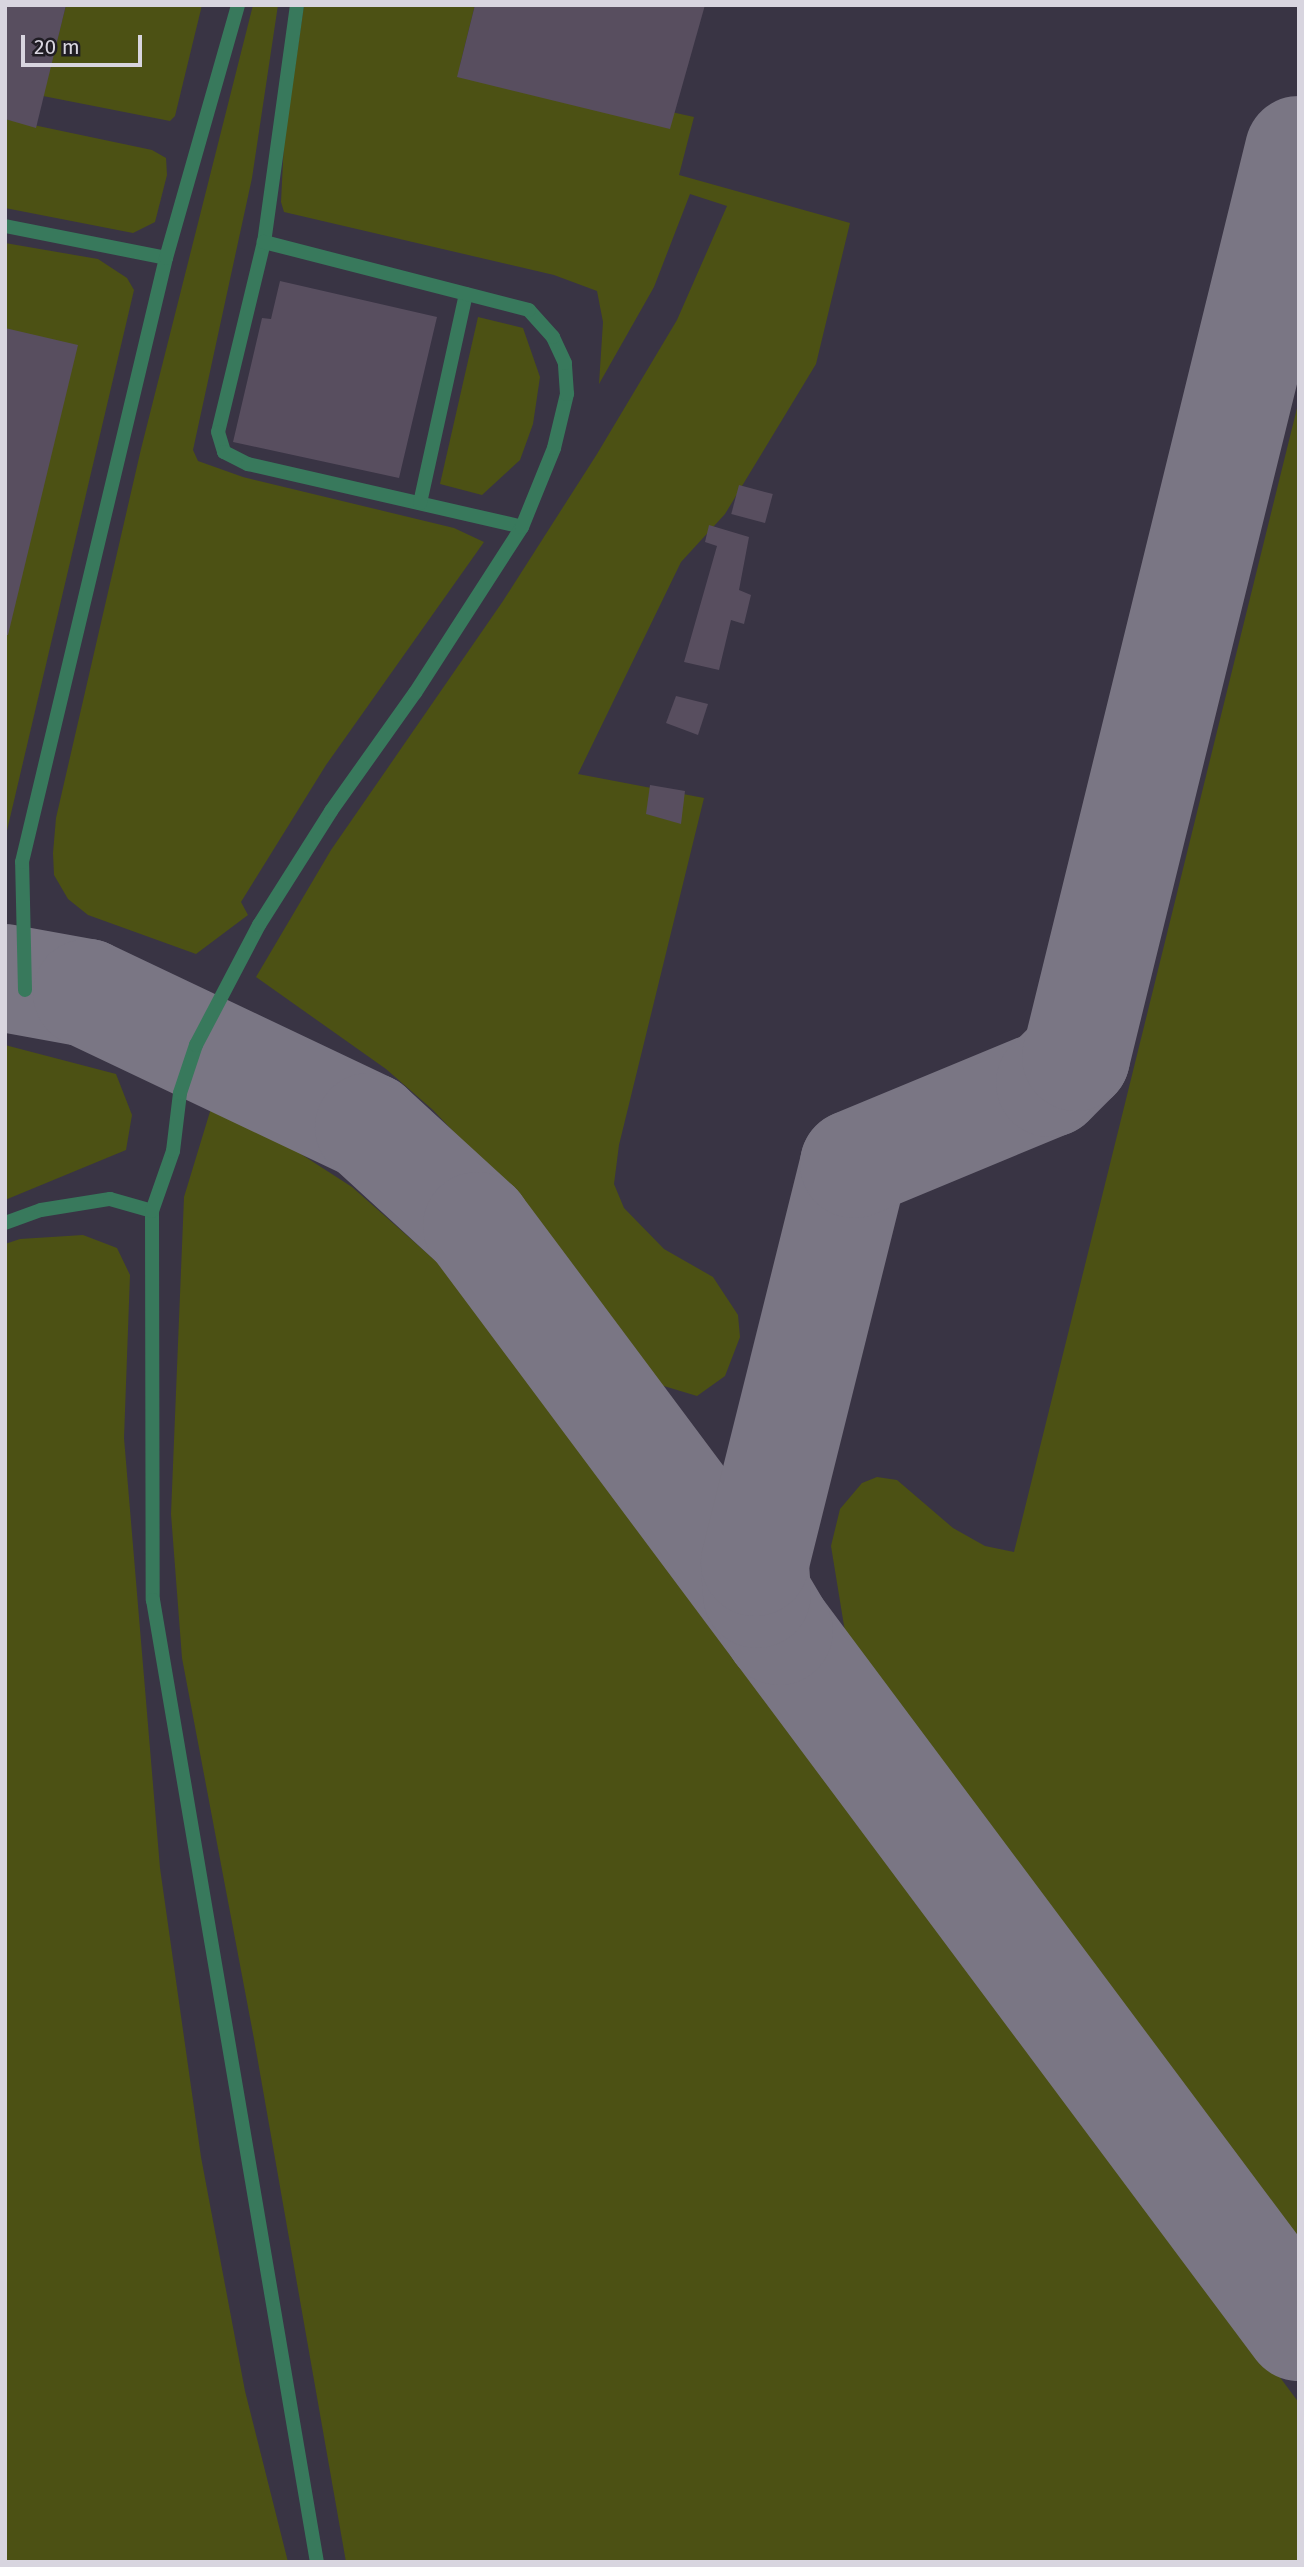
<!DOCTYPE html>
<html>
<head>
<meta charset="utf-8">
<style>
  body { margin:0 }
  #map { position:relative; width:1304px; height:2567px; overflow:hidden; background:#393444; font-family:"Fira Sans",sans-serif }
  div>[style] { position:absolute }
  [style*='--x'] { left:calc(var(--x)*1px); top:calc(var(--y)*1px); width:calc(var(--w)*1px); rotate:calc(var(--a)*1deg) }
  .green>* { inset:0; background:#4c5114 }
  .taxiway>* { height:108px; margin:-54px; padding:0 54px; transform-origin:54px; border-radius:54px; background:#7a7684 }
  .building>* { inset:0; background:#584e5f; transform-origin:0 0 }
  .lane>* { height:14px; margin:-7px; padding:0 7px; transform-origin:7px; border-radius:7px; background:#38795c }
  span { translate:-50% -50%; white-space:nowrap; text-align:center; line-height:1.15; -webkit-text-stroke:5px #201d24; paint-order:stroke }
  .frame { position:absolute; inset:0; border:7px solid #d8d5df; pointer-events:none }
  .scale { position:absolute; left:21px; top:35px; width:121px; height:32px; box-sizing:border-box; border:4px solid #d8d5df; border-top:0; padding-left:9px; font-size:21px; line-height:24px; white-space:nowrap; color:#d8d5df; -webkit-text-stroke:5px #201d24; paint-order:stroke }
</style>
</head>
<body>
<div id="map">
  <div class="green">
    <i style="clip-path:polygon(66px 5px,202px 5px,175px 116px,170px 121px,43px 96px)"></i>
    <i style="clip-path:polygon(253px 5px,278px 5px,252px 178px,193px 450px,198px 461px,243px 477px,454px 528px,484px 542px,326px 765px,241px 902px,248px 915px,196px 954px,88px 915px,68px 899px,54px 875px,53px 853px,56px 818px,141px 449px)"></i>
    <i style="clip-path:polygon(304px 5px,475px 5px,460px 65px,694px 117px,679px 175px,850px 223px,816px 364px,725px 514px,681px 562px,578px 774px,704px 798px,619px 1145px,614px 1184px,624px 1208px,664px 1249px,713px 1277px,738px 1315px,740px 1337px,725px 1376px,697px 1396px,644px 1380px,486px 1166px,433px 1110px,386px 1069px,256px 977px,331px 850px,503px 601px,597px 454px,677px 320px,727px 206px,690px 194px,654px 287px,599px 384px,603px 322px,597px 291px,554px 275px,284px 212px,281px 202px,284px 142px)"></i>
    <i style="clip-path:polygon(5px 119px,152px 150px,166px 158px,167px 175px,155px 222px,133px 233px,5px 208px)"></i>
    <i style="clip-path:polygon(5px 243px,98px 259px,127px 278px,134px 290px,5px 839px)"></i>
    <i style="clip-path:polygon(478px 317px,523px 328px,540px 377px,533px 424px,520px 460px,482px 495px,440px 484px)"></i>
    <i style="clip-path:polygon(1299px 400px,1299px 2250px,866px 1675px,846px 1638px,831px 1546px,840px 1509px,862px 1483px,877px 1477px,897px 1480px,953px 1528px,985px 1546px,1014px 1552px)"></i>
    <i style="clip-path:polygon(5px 1045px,116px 1074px,132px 1115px,126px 1150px,5px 1200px)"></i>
    <i style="clip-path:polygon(212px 1105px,262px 1129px,352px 1187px,471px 1292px,666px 1545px,1299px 2403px,1299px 2562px,346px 2562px,254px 2039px,182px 1658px,171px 1514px,184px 1197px)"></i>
    <i style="clip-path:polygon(83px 1235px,117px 1248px,130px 1275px,124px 1438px,160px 1868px,201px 2157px,245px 2391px,288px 2562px,5px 2562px,5px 1244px,20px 1239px)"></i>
  </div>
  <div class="taxiway">
    <i style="--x:5;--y:978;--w:83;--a:10.4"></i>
    <i style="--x:87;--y:993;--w:312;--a:25.4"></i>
    <i style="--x:369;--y:1127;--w:147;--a:42.5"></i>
    <i style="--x:477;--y:1226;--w:1374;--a:53.26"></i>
    <i style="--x:779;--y:1631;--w:43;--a:-120.7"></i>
    <i style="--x:757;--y:1594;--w:32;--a:-94"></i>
    <i style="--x:755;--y:1562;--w:410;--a:-76"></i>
    <i style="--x:854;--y:1164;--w:212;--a:-22.5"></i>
    <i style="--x:1050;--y:1083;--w:37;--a:-45"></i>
    <i style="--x:1076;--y:1057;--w:934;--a:-76.19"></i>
  </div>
  <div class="building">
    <i style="clip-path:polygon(5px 5px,66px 5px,36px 128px,5px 119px)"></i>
    <i style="clip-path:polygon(475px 5px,705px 5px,670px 129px,457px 77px)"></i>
    <i style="clip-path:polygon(280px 281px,437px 317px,399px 478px,233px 442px,262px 318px,271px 319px)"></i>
    <i style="clip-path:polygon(5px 328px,78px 345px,8px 635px,5px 635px)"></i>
    <i style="left:739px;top:485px;width:35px;height:30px;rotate:15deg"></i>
    <i style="clip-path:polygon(709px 525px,749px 537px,739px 590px,751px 595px,744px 624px,731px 620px,719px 670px,684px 662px,717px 546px,705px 542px)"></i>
    <i style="clip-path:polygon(676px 696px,708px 704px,698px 735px,666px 723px)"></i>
    <i style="clip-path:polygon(650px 785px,685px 791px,681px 824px,646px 814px)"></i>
  </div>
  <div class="lane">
    <i style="--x:297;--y:5;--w:239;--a:97.9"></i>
    <i style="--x:264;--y:242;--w:195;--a:103.6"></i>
    <i style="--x:218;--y:432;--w:21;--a:73"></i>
    <i style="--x:224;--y:452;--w:27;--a:27"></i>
    <i style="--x:248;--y:464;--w:281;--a:12.9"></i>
    <i style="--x:5;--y:226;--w:164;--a:11.2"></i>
    <i style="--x:420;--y:503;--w:214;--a:-77.6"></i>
    <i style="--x:25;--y:990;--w:128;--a:-91.3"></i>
    <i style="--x:22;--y:862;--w:621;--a:-76.59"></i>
    <i style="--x:166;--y:258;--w:263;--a:-74.1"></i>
    <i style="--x:152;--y:1211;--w:389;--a:89.9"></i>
    <i style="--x:153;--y:1600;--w:976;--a:80.33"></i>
    <i style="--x:5;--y:1223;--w:38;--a:-20"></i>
    <i style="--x:41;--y:1210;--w:70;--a:-9.1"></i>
    <i style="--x:110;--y:1199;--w:44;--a:15.9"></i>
    <i style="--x:152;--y:1211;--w:64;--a:-70.7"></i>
    <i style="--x:173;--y:1151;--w:58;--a:-83.1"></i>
    <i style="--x:180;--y:1093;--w:51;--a:-71.6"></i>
    <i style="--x:196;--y:1045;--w:136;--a:-62.3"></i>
    <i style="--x:259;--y:925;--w:135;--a:-57.7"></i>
    <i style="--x:331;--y:811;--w:145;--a:-54.6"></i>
    <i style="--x:415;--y:693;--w:197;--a:-57.2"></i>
    <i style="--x:522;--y:527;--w:85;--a:-67.9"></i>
    <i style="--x:554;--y:448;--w:56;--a:-76.5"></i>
    <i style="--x:567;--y:394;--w:31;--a:-94"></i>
    <i style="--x:565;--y:363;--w:29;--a:-115"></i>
    <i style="--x:553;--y:337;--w:36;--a:-132"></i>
    <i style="--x:529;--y:310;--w:274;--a:-165.6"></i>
  </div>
  <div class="frame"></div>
  <div class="scale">20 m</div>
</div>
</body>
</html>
